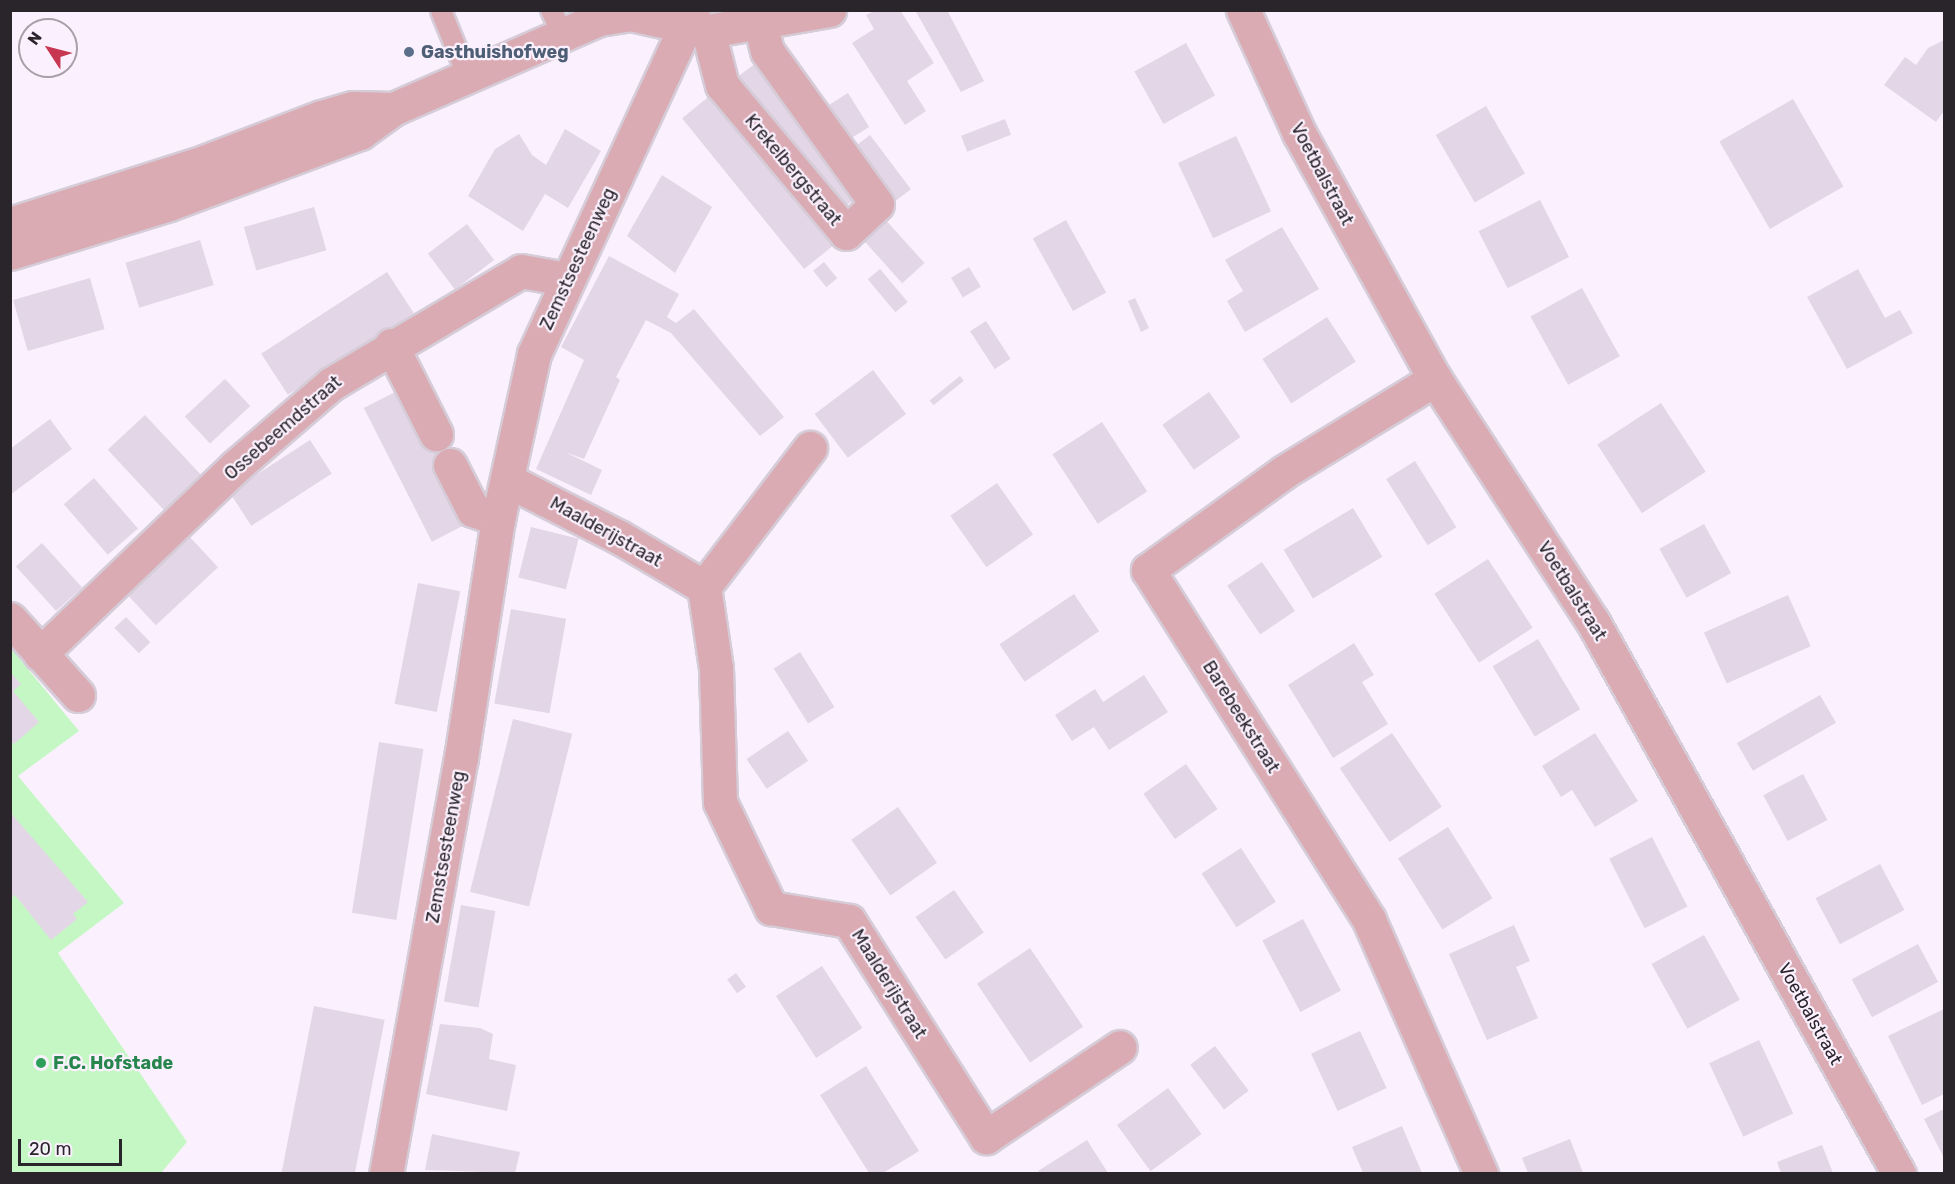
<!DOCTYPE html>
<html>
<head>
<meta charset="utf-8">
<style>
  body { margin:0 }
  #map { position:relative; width:1955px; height:1184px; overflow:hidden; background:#fbf1fe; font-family:Rubik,sans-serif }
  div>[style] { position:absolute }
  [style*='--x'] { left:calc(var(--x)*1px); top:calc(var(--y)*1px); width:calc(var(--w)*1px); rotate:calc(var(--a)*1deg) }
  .green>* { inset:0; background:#c5f7c5 }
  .building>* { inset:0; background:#e3d6e6; transform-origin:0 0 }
  .roads { filter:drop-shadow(2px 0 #d5ccd8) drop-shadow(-2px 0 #d5ccd8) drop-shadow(0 2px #d5ccd8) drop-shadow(0 -2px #d5ccd8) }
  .service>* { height:20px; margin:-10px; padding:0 10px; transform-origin:10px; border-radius:10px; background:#daabb3 }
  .minor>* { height:33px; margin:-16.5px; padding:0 16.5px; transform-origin:16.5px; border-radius:16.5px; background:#daabb3 }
  .tertiary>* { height:33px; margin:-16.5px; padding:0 16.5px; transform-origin:16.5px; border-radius:16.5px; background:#daabb3 }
  .dots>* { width:16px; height:16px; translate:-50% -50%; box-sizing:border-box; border:3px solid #fbf1fe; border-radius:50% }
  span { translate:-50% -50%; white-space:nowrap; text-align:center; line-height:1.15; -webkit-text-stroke:4.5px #fbf1fe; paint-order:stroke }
  .service-label { font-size:18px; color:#4e5e75; font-weight:700 }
  .left { translate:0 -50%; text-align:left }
  .street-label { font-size:18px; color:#29252b }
  .leisure-label { font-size:18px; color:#27864d; font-weight:700 }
  .frame { position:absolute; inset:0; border:12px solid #29252b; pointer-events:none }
  .north { position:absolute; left:18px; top:18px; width:60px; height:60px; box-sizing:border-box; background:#fbf1fe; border:2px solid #a79faa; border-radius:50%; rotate:306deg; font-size:16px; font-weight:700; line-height:24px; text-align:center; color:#29252b }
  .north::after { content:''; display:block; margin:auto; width:21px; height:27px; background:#c73752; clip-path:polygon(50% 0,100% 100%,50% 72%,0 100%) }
  .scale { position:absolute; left:18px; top:1139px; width:104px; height:27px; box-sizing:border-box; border:3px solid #29252b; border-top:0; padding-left:8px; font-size:18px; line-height:21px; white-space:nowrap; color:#29252b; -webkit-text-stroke:4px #fbf1fe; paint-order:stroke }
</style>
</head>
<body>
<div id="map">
  <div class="green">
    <i style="clip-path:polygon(10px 647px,79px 731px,18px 776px,124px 903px,58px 953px,187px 1142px,161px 1173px,11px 1173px)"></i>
  </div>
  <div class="building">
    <i style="clip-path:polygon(876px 10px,900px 10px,934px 63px,907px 81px,926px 111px,905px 125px,852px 43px,874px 29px,866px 15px)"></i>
    <i style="clip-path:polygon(915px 10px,947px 10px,984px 81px,961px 92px)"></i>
    <i style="clip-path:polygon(1944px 40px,1944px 111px,1936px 122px,1884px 85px,1905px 57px,1916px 65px,1928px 48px)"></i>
    <i style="left:1186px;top:43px;width:60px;height:59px;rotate:61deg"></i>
    <i style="left:760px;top:60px;width:168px;height:28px;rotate:53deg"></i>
    <i style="left:717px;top:90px;width:194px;height:45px;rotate:51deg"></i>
    <i style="left:848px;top:93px;width:40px;height:31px;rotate:58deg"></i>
    <i style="left:1793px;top:99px;width:101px;height:85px;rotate:60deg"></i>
    <i style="left:1486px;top:106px;width:78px;height:58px;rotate:60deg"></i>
    <i style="left:1005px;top:119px;width:17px;height:47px;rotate:69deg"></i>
    <i style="clip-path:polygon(565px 129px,601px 151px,568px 208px,545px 194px,523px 231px,468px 196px,495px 149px,519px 134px,532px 155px,546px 165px)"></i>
    <i style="left:870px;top:135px;width:68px;height:26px;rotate:53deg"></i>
    <i style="left:1236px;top:136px;width:83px;height:64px;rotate:65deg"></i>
    <i style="clip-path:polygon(662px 175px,712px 207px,675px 273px,627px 236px)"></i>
    <i style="left:1540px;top:200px;width:64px;height:69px;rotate:63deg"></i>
    <i style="left:314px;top:207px;width:45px;height:73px;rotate:74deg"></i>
    <i style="left:883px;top:217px;width:62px;height:30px;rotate:48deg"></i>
    <i style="left:1066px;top:220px;width:83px;height:38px;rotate:61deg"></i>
    <i style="left:467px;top:224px;width:45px;height:49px;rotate:53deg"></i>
    <i style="clip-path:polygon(1282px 227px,1319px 289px,1245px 332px,1227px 301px,1243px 291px,1225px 260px)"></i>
    <i style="left:200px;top:240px;width:47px;height:78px;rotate:73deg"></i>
    <i style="clip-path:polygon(609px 256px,679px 294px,667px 317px,676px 323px,694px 309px,784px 417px,760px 436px,671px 333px,646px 320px,616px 377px,620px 380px,584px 459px,565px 452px,602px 470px,591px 495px,536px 469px,584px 360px,561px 347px)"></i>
    <i style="left:824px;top:262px;width:21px;height:14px;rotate:51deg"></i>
    <i style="left:969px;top:267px;width:23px;height:21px;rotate:59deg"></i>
    <i style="left:880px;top:269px;width:43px;height:16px;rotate:50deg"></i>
    <i style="clip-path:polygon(1858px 269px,1885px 318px,1900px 310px,1913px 333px,1847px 369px,1807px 297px)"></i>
    <i style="left:387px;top:272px;width:49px;height:150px;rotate:57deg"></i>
    <i style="left:90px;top:278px;width:53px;height:80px;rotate:74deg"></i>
    <i style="left:1582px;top:288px;width:78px;height:59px;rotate:61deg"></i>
    <i style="clip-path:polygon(1135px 298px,1149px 328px,1141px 332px,1128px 301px)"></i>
    <i style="left:1327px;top:317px;width:53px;height:77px;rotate:57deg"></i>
    <i style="left:986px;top:321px;width:45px;height:19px;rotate:57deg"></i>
    <i style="left:873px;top:370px;width:55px;height:73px;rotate:53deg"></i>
    <i style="left:960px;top:376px;width:6px;height:39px;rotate:51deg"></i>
    <i style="left:225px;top:379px;width:37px;height:55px;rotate:47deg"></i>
    <i style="left:403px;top:388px;width:150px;height:44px;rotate:63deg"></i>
    <i style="left:1209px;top:392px;width:55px;height:57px;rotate:55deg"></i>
    <i style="left:1661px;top:403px;width:82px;height:76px;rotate:57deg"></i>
    <i style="left:145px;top:415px;width:88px;height:51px;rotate:47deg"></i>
    <i style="clip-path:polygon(50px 419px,72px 449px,10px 495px,10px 449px)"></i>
    <i style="left:1102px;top:422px;width:83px;height:59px;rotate:57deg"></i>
    <i style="left:310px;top:440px;width:40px;height:96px;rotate:57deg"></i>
    <i style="left:1415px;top:461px;width:78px;height:34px;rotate:58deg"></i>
    <i style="left:94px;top:478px;width:67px;height:40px;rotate:49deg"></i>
    <i style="left:997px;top:483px;width:63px;height:57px;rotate:55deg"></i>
    <i style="left:1353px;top:508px;width:57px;height:81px;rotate:59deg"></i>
    <i style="left:1704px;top:524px;width:56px;height:51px;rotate:61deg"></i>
    <i style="left:531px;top:527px;width:49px;height:52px;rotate:14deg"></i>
    <i style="left:188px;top:535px;width:44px;height:85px;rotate:47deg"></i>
    <i style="left:42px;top:543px;width:60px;height:35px;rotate:48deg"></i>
    <i style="left:1488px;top:559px;width:82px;height:64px;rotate:57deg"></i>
    <i style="left:1262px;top:562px;width:59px;height:42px;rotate:56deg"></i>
    <i style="left:418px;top:583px;width:43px;height:123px;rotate:11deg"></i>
    <i style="left:1074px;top:594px;width:45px;height:90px;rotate:56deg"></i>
    <i style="left:1788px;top:595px;width:56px;height:92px;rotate:66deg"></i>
    <i style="left:511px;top:609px;width:56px;height:96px;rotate:10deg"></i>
    <i style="left:126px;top:617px;width:35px;height:16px;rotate:46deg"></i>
    <i style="left:1538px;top:639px;width:82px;height:53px;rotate:59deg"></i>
    <i style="clip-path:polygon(1354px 643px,1374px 675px,1362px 682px,1388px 724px,1333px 758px,1288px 685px)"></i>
    <i style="left:800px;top:652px;width:65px;height:31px;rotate:58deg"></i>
    <i style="clip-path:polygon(10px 672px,21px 684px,13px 691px,39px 722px,14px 744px,10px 740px)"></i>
    <i style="clip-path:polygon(1144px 675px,1168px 712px,1109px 750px,1094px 727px,1072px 741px,1055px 715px,1095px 689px,1103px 702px)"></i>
    <i style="left:1820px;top:695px;width:32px;height:96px;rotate:60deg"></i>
    <i style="left:513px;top:719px;width:61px;height:178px;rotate:14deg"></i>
    <i style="left:788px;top:731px;width:36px;height:50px;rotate:56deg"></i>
    <i style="left:1392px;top:733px;width:89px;height:63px;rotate:56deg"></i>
    <i style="clip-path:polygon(1595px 733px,1638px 801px,1595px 827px,1572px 790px,1561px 797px,1542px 766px)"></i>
    <i style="left:379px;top:742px;width:45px;height:173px;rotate:9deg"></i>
    <i style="left:1186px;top:764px;width:55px;height:52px;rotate:55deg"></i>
    <i style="left:1803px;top:774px;width:52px;height:45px;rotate:62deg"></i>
    <i style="left:898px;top:807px;width:68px;height:57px;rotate:55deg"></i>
    <i style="clip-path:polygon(10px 812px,88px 902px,73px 914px,77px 919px,51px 940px,15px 895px,10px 899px)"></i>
    <i style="left:1448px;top:827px;width:84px;height:59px;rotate:58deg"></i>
    <i style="left:1652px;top:837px;width:78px;height:48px;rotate:63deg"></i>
    <i style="left:1241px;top:848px;width:64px;height:47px;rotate:57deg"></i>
    <i style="left:1880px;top:864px;width:52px;height:73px;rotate:62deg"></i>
    <i style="left:954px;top:890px;width:52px;height:47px;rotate:55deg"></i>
    <i style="left:461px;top:905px;width:35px;height:98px;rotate:10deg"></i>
    <i style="left:1303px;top:919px;width:81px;height:46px;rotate:62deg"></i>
    <i style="clip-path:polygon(1514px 925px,1530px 961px,1516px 967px,1538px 1018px,1487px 1040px,1449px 954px)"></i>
    <i style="left:1704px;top:935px;width:74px;height:60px;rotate:61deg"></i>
    <i style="left:1918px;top:944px;width:43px;height:75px;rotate:62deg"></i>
    <i style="left:1030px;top:948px;width:95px;height:64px;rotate:56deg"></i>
    <i style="left:822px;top:966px;width:74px;height:55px;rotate:57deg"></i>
    <i style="left:736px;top:973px;width:17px;height:11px;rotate:54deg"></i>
    <i style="left:314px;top:1006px;width:72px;height:170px;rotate:11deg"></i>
    <i style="clip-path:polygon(1944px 1009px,1944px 1094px,1922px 1105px,1888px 1036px)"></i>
    <i style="clip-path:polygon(440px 1024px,480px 1028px,493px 1034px,489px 1059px,516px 1065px,507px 1111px,426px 1094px)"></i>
    <i style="left:1360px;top:1031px;width:63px;height:54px;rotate:65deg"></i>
    <i style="left:1759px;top:1040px;width:81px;height:55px;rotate:65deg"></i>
    <i style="left:1215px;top:1046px;width:56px;height:31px;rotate:53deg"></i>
    <i style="clip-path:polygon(866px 1066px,919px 1151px,883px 1173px,869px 1173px,820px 1095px)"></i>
    <i style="left:1168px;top:1088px;width:57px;height:63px;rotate:54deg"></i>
    <i style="clip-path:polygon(1944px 1109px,1944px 1158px,1924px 1119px)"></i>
    <i style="clip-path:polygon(1402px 1126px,1422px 1173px,1363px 1173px,1352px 1147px)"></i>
    <i style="clip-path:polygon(432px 1134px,520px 1152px,515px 1173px,425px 1170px)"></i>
    <i style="clip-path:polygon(1570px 1139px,1583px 1173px,1528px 1173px,1522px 1158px)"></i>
    <i style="clip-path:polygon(1087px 1140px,1108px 1173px,1040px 1173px,1038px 1171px)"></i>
    <i style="clip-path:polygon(1822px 1145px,1833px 1173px,1781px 1173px,1777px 1162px)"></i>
  </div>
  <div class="roads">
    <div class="service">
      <i style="--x:551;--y:10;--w:28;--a:64"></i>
      <i style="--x:441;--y:11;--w:74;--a:67.6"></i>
    </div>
    <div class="minor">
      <i style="--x:1243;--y:10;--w:135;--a:65.5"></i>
      <i style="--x:1299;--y:133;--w:281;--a:61.1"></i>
      <i style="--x:1435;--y:379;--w:290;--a:57"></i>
      <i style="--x:1593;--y:622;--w:631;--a:61"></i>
      <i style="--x:708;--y:31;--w:56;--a:75.5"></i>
      <i style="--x:722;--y:85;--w:193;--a:50"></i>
      <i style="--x:846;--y:233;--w:42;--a:-43.1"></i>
      <i style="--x:877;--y:204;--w:188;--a:-125.7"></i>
      <i style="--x:767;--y:51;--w:32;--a:-104"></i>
      <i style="--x:10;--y:224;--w:204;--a:-17.7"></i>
      <i style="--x:204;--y:162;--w:125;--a:-21"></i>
      <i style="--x:321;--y:117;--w:33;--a:-16"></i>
      <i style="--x:353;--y:108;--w:40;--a:1.4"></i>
      <i style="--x:10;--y:253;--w:166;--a:-17.1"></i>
      <i style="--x:169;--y:204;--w:204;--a:-20.4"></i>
      <i style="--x:360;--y:133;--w:41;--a:-36"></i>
      <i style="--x:393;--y:109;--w:225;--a:-23.6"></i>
      <i style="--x:599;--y:19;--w:31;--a:-9"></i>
      <i style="--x:630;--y:14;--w:80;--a:12.3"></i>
      <i style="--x:708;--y:31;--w:123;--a:-9.8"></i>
      <i style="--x:391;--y:345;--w:100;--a:63.2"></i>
      <i style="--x:1435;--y:379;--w:177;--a:148.4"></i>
      <i style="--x:1284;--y:472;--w:168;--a:144.2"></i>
      <i style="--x:1148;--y:570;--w:414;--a:57.7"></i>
      <i style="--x:1369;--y:920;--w:278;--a:66.2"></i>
      <i style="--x:450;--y:465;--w:51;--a:62.9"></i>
      <i style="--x:473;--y:510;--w:27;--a:20"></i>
      <i style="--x:507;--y:480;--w:126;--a:27"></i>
      <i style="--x:619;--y:537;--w:99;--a:30.5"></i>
      <i style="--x:704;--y:587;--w:82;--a:81.6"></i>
      <i style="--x:716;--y:668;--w:134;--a:88.3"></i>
      <i style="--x:720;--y:802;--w:118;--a:64.3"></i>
      <i style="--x:771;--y:908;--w:79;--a:9.5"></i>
      <i style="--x:849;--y:921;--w:256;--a:57.6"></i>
      <i style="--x:986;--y:1137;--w:161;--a:-33.9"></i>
      <i style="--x:704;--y:587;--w:175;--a:-52.7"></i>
      <i style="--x:10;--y:619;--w:102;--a:48.2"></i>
      <i style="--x:40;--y:654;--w:272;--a:-43.8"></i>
      <i style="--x:236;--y:466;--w:125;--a:-40.8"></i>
      <i style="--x:331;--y:384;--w:221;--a:-30.7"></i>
      <i style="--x:521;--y:271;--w:46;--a:10.1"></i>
    </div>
    <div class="tertiary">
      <i style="--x:386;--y:1174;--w:423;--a:-79.8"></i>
      <i style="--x:461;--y:758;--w:242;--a:-81.2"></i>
      <i style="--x:498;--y:519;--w:169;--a:-77.7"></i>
      <i style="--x:534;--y:354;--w:379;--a:-65.2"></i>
    </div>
  </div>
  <div class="dots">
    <i style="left:409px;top:52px;background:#5c6f8a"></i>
    <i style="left:41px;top:1063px;background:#2e9e5b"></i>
  </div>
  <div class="service-label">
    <span class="left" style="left:421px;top:52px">Gasthuishofweg</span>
  </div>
  <div class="street-label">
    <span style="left:793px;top:170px;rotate:50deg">Krekelbergstraat</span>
    <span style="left:1322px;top:174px;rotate:62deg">Voetbalstraat</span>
    <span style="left:578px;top:259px;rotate:-65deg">Zemstsesteenweg</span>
    <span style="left:283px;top:428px;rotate:-41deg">Ossebeemdstraat</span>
    <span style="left:606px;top:532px;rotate:29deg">Maalderijstraat</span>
    <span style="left:1572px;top:591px;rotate:58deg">Voetbalstraat</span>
    <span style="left:1241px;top:717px;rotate:58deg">Barebeekstraat</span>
    <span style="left:446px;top:847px;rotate:-80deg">Zemstsesteenweg</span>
    <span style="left:889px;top:984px;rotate:58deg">Maalderijstraat</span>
    <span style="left:1810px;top:1014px;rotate:61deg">Voetbalstraat</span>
  </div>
  <div class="leisure-label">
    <span class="left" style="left:53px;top:1063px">F.C. Hofstade</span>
  </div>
  <div class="frame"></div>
  <div class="north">N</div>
  <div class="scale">20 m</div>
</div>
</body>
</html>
